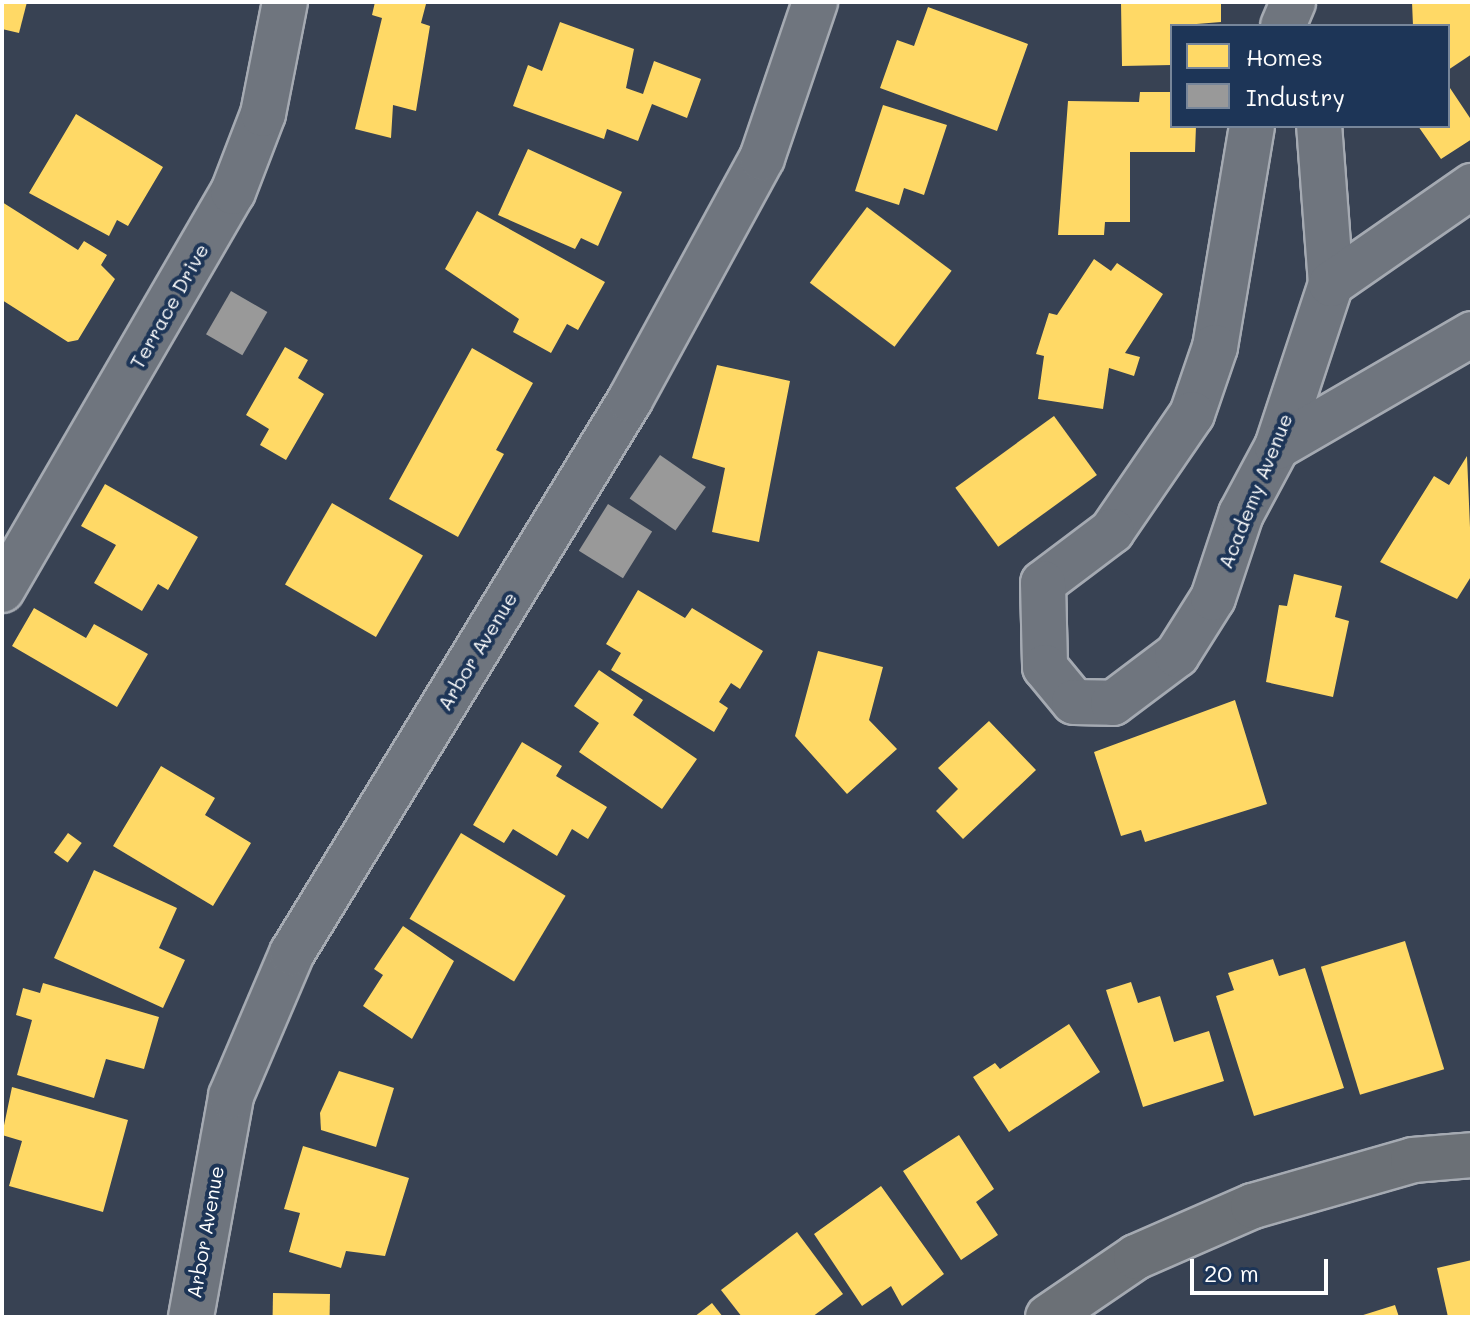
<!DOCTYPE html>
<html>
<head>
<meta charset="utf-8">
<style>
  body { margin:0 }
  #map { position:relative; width:1474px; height:1319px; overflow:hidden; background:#384253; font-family:Mali,sans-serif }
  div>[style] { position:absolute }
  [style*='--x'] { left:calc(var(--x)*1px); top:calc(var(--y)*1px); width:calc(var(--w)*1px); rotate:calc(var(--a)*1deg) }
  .homes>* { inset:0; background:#ffd966; transform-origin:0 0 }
  .industry>* { inset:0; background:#999; transform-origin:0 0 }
  .roads { filter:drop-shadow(2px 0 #a5aab2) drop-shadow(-2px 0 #a5aab2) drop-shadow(0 2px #a5aab2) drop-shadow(0 -2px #a5aab2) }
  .minor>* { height:44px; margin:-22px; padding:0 22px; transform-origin:22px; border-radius:22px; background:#6f757e }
  .major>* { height:44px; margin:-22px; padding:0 22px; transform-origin:22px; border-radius:22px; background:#6b7076 }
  span { translate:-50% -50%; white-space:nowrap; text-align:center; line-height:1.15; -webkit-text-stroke:8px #1d3557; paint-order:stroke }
  .street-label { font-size:20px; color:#fff }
  .frame { position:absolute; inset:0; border:4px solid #fff; pointer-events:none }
  .legend { position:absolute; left:1170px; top:24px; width:280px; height:104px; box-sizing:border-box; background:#1d3557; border:2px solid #77869a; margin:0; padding:10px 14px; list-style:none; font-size:24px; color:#fff }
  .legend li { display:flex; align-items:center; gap:16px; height:40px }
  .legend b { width:40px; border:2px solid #77869a }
  .scale { position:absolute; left:1190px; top:1259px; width:138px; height:36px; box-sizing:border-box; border:4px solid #fff; border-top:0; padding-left:10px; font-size:24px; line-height:28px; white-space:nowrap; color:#fff; -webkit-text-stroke:6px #1d3557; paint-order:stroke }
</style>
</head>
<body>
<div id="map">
  <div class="homes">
    <i style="clip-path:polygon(2px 2px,27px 2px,19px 33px,2px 29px)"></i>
    <i style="clip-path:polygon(375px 2px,426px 4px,421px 23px,430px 26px,416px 111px,393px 105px,391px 138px,355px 129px,382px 18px,372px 15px)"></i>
    <i style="clip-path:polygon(1121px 2px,1221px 2px,1221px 22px,1172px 26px,1172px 65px,1122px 66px)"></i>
    <i style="clip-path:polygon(1412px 2px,1472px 2px,1472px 54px,1448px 70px,1448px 26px,1413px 26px)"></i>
    <i style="clip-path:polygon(928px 7px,1028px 44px,997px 131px,880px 88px,897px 40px,914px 46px)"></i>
    <i style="clip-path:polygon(560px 22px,634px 49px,626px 88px,643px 94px,654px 61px,701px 79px,687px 118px,652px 104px,638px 141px,607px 129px,604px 139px,513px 106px,528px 65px,542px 71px)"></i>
    <i style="clip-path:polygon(1448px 85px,1472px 121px,1472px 139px,1441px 159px,1418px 126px,1448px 126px)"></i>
    <i style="clip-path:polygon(1140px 92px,1172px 92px,1172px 126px,1196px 126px,1195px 152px,1130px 152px,1130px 222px,1105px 222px,1104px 235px,1058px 235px,1068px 101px,1139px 102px)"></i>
    <i style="clip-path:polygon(883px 105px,947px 125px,924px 195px,904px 188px,899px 205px,855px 191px)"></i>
    <i style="clip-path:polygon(76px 114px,163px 167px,128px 226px,117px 220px,109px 236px,29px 193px)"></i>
    <i style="clip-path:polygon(528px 149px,622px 192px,598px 246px,581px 238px,575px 249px,498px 215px)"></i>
    <i style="clip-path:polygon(2px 202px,78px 250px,84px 241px,107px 255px,101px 265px,115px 279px,78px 340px,68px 342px,2px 300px)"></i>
    <i style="left:867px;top:207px;width:106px;height:95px;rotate:37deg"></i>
    <i style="clip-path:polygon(477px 211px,605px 282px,578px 330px,567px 324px,551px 353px,513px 332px,519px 319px,445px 269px)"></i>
    <i style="clip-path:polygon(1094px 259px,1111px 271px,1117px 263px,1163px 294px,1125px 353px,1140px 357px,1134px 376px,1109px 368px,1103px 409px,1038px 399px,1044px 356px,1036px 354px,1049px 313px,1057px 315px)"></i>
    <i style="clip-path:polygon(285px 347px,308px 360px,298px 378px,324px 394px,286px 460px,260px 445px,269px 429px,246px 415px)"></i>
    <i style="clip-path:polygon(472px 348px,533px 383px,496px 450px,504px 454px,458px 537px,389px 499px)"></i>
    <i style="clip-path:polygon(717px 365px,790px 381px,759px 542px,712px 532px,725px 468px,692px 458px)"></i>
    <i style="left:1054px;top:416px;width:73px;height:122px;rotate:54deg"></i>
    <i style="clip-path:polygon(1467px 456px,1472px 575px,1457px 599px,1380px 562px,1434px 476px,1449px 485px)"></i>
    <i style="clip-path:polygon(105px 484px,198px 537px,168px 590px,158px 584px,142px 611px,94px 583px,116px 545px,81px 526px)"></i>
    <i style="left:332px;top:503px;width:105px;height:94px;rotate:30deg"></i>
    <i style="clip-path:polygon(1294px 574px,1342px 586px,1335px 617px,1349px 621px,1333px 697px,1266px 682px,1279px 605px,1287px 606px)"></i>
    <i style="clip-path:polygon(638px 590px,685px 618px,692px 608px,763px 651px,740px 689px,731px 683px,719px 702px,728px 708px,714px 732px,611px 670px,621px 653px,606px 644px)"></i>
    <i style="clip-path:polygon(34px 608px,86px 638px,94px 624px,148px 654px,117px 707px,12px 646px)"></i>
    <i style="clip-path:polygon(818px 651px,883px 667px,869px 720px,897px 749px,847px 794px,795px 736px)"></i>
    <i style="clip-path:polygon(599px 670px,643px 700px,633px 715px,697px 759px,662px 809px,579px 752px,599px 723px,574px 706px)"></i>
    <i style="clip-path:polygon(1235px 700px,1267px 804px,1145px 842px,1141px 830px,1121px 836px,1094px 752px)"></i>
    <i style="clip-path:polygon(989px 721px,1036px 770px,963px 839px,936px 811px,958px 789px,938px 768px)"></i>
    <i style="clip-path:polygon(522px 742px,562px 766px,556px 776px,607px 807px,588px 839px,572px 829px,557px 856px,513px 829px,504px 843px,473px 825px)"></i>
    <i style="clip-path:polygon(161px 766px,215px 798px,205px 815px,251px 843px,213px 906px,113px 846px)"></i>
    <i style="left:68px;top:833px;width:17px;height:24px;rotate:36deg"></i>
    <i style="left:461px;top:833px;width:122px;height:100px;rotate:31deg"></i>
    <i style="clip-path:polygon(94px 870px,177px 908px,159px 948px,185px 960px,163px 1008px,54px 958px)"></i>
    <i style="clip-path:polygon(403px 926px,454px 961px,412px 1039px,363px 1006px,383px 975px,374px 969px)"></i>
    <i style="left:1405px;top:941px;width:134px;height:88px;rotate:73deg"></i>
    <i style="clip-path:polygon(1273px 959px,1279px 976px,1305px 968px,1344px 1088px,1254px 1116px,1216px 996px,1234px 990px,1228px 973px)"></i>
    <i style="clip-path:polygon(1131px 982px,1138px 1003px,1160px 996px,1174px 1042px,1209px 1031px,1224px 1081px,1143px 1107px,1106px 990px)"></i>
    <i style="clip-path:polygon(43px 983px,159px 1017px,144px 1069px,106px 1059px,94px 1098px,17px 1075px,32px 1020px,16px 1015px,23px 988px,40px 993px)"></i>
    <i style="clip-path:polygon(1069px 1024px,1100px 1072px,1009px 1132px,973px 1077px,995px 1063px,1000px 1069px)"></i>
    <i style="clip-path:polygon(339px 1071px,394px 1088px,376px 1147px,321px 1130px,320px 1113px)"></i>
    <i style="clip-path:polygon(12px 1087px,128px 1120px,103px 1212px,9px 1186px,22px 1141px,2px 1135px)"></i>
    <i style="clip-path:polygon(959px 1135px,994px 1189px,976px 1202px,998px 1235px,961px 1260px,903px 1171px)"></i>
    <i style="clip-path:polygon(303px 1146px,409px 1178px,385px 1256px,346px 1251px,341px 1268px,289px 1252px,300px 1213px,284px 1209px)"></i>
    <i style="clip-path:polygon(881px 1186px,944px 1274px,902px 1306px,891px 1286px,862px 1306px,814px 1234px)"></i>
    <i style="clip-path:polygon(797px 1232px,843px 1294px,812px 1317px,742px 1317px,721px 1290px)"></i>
    <i style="clip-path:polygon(1472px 1260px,1472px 1317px,1448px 1317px,1437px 1268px)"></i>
    <i style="left:273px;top:1293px;width:57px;height:24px;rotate:1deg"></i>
    <i style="clip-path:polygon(712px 1303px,723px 1317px,694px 1317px)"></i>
    <i style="clip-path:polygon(1395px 1305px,1399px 1317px,1360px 1317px,1360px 1316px)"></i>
  </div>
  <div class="industry">
    <i style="left:231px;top:291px;width:42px;height:50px;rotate:30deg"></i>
    <i style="left:660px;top:455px;width:56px;height:53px;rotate:35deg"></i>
    <i style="left:608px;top:504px;width:52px;height:55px;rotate:32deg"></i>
  </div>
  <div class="roads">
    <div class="minor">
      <i style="--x:1283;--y:26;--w:26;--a:-67"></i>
      <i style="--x:1252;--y:126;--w:224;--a:99.5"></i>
      <i style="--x:1215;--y:347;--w:71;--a:108.9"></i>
      <i style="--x:1192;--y:414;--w:142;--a:124.4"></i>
      <i style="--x:1112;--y:531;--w:86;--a:143"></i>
      <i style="--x:1043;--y:583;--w:84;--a:88.6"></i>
      <i style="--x:1045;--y:667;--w:45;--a:50.4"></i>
      <i style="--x:1074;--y:702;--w:39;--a:1"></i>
      <i style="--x:1113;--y:703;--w:80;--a:-36.9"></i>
      <i style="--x:1177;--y:655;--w:67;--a:-57.7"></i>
      <i style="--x:1213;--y:598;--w:89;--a:-71.6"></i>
      <i style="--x:1241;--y:514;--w:76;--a:-61.8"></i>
      <i style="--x:1277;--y:447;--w:172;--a:-71.7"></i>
      <i style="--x:1331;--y:284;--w:158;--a:-94.3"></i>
      <i style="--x:1331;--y:284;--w:172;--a:-34.8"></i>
      <i style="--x:1277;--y:447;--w:225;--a:-30.1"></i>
      <i style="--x:2;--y:590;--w:460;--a:-59.9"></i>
      <i style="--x:233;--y:192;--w:84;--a:-69"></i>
      <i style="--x:263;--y:114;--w:114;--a:-78.9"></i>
      <i style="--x:191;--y:1317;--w:225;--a:-79.7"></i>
      <i style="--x:231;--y:1096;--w:155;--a:-66.9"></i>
      <i style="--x:292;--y:953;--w:648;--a:-58.57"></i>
      <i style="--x:630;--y:400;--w:276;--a:-61.4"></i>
      <i style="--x:762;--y:158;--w:165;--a:-71.2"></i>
    </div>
    <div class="major">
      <i style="--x:1048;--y:1317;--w:107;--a:-34.3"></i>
      <i style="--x:1136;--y:1257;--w:128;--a:-23.6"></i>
      <i style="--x:1253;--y:1206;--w:166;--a:-16"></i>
      <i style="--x:1413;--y:1160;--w:59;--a:-4.8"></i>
    </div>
  </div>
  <div class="street-label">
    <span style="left:169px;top:306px;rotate:-61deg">Terrace Drive</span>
    <span style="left:1255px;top:491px;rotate:-68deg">Academy Avenue</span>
    <span style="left:477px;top:651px;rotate:-59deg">Arbor Avenue</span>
    <span style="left:205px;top:1232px;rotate:-80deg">Arbor Avenue</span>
  </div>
  <div class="frame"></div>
  <ul class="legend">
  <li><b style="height:22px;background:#ffd966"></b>Homes</li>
  <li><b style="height:22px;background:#999"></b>Industry</li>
  </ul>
  <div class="scale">20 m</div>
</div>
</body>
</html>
